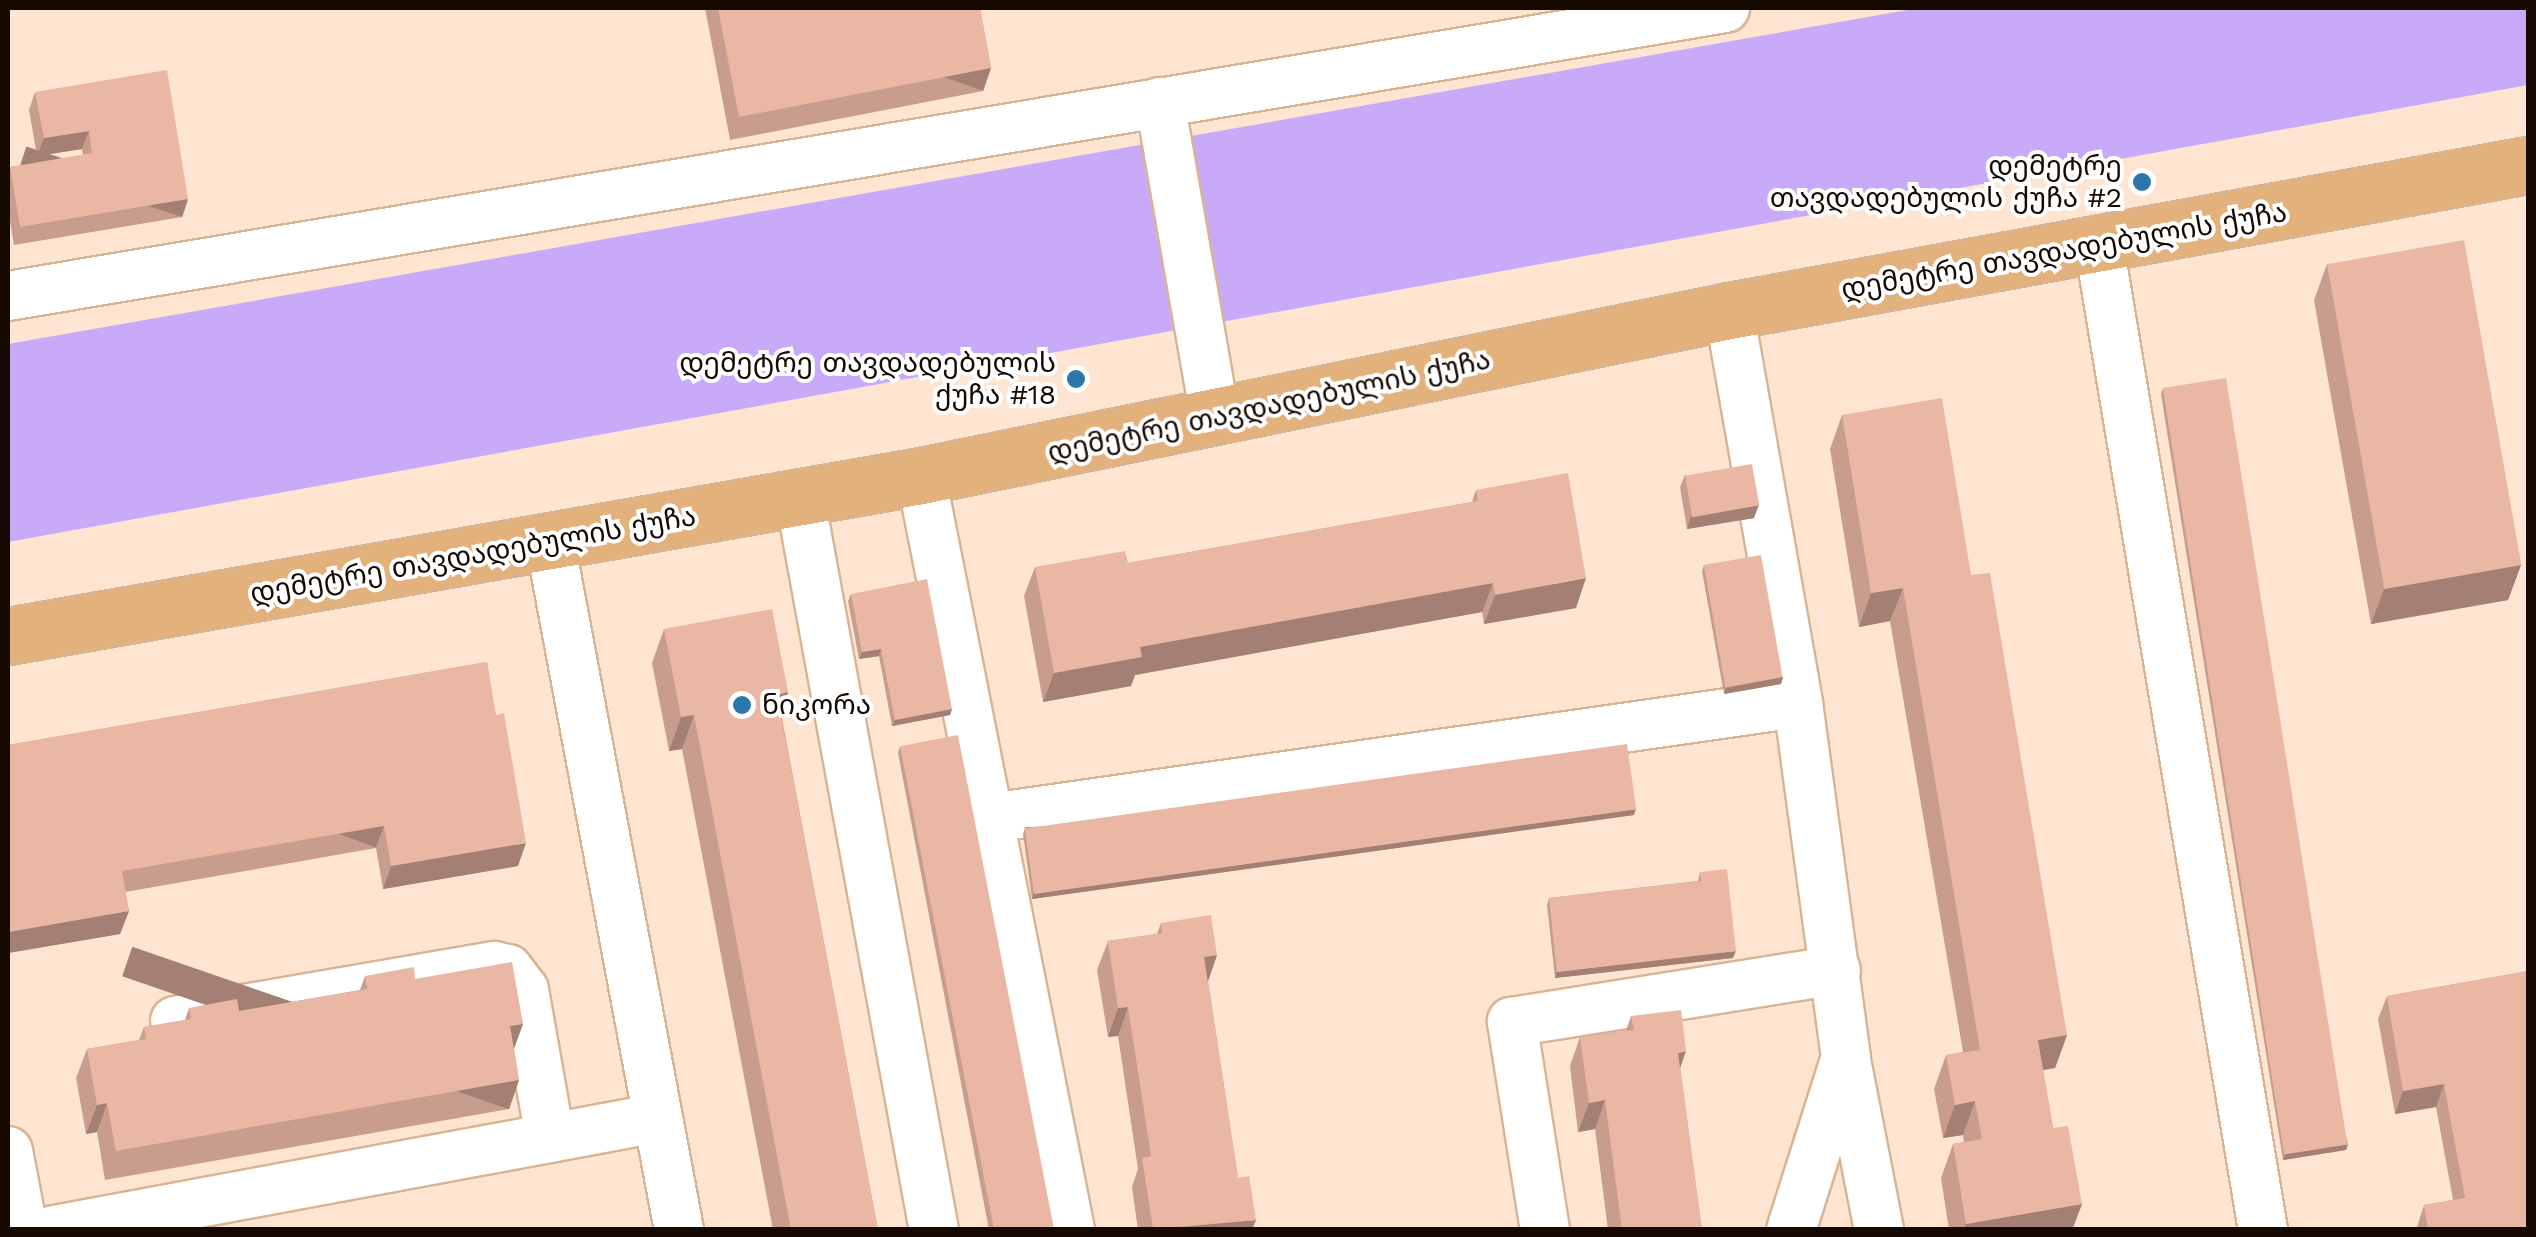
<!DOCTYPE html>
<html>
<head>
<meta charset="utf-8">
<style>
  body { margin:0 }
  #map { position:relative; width:2536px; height:1237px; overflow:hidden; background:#fee5d1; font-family:"Work Sans","Noto Sans Georgian",sans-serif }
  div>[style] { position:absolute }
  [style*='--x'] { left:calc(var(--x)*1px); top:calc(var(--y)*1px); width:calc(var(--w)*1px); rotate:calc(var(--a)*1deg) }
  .green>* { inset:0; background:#c9aaf8 }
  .roads { filter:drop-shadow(2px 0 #dab392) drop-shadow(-2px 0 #dab392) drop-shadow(0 2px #dab392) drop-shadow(0 -2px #dab392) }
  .minor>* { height:48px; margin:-24px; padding:0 24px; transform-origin:24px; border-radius:24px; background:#fff }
  .major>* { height:55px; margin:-27.5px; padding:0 27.5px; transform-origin:27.5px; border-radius:27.5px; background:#e2b17c }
  .wall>* { inset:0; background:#c89d8d }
  .shaded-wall>* { inset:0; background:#a38073; transform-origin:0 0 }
  .building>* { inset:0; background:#e9b7a4; transform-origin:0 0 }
  .dots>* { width:28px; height:28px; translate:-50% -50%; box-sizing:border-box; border:5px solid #fff; border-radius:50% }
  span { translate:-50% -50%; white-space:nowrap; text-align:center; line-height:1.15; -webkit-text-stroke:8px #fff; paint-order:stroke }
  .poi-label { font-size:28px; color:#160901 }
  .right { translate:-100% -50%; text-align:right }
  .left { translate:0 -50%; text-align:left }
  .street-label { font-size:28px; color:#160901 }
  .frame { position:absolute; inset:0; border:10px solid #160901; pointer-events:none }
</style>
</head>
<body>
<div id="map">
  <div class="green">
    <i style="clip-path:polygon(1919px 8px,2528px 8px,2528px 85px,8px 542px,8px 344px)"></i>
  </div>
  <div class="roads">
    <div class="minor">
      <i style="--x:1160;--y:102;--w:320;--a:80.1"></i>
      <i style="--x:2099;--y:245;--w:999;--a:80.55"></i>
      <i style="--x:8;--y:296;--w:1741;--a:-9.52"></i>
      <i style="--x:1729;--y:311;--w:398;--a:80"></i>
      <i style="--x:921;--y:476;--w:769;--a:78.82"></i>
      <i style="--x:800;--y:498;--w:744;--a:79.63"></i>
      <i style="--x:550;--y:542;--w:700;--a:79.38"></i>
      <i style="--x:990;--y:818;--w:816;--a:-8.1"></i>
      <i style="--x:1798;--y:703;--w:357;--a:82.3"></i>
      <i style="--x:1846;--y:1057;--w:182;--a:107.6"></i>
      <i style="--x:175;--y:1021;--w:324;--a:-9.8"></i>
      <i style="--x:494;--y:966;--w:14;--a:12"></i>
      <i style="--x:508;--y:969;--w:26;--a:53"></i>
      <i style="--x:524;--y:990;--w:150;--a:80"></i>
      <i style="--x:1846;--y:1060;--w:173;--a:79"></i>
      <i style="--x:8;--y:1151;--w:80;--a:79.2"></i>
      <i style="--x:54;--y:1230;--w:614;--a:-10.51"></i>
      <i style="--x:1545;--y:1230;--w:211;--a:-99"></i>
      <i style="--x:1512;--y:1022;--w:328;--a:-9.1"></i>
    </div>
    <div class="major">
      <i style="--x:8;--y:636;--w:927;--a:-9.94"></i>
      <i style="--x:921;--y:476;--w:825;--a:-11.54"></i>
      <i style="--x:1729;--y:311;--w:812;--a:-10.36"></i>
    </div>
  </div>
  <div class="wall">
    <i style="clip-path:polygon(705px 8px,980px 8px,991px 68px,983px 91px,730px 140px)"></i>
    <i style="clip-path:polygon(35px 92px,188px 199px,182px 217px,14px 245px,8px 209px,8px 174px,10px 167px,83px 155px,82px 149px,37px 156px,29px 110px)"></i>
    <i style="clip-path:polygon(2327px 264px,2521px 565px,2508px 600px,2371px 624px,2314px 300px)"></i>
    <i style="clip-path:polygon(2163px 388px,2348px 1144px,2346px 1150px,2283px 1160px,2161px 394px)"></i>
    <i style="clip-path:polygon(1842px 415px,1971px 575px,2067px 1035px,2055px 1068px,2043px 1070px,2053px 1128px,2082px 1204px,2072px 1230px,1949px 1230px,1941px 1178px,1953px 1144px,1964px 1142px,1963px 1135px,1943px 1138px,1934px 1089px,1946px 1055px,1963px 1052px,1890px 621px,1859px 627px,1830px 449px)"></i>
    <i style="clip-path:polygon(1685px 475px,1754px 518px,1687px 529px,1680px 487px)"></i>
    <i style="clip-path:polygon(1476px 490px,1576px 608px,1484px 624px,1482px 612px,1135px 675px,1131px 686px,1043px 702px,1024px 596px,1035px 567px,1128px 563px,1472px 502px)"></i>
    <i style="clip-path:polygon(1704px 565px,1783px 677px,1781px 684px,1724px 694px,1702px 571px)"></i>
    <i style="clip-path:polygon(851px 594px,952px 709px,950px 715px,892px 726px,879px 656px,859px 659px,848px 601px)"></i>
    <i style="clip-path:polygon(664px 629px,788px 692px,781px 713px,878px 1230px,773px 1230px,682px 749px,669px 751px,652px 663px)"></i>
    <i style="clip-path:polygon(487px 662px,518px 866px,383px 889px,376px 848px,125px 892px,129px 911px,120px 934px,8px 953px,8px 745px)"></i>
    <i style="clip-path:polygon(900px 746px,1053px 1230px,989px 1230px,898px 753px)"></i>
    <i style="clip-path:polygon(1634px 815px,1032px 899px,1023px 834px,1025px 827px)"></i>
    <i style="clip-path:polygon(1700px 872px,1733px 958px,1555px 978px,1547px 905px,1549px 898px,1698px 881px)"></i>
    <i style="clip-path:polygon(1161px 923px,1217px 955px,1208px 981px,1238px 1178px,1252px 1230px,1138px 1230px,1132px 1187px,1138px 1169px,1118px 1036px,1108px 1037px,1097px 970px,1108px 941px,1157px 934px)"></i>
    <i style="clip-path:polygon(2528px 971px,2528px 1230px,2416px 1230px,2424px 1205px,2453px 1200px,2436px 1107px,2395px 1114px,2378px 1019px,2387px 996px)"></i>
    <i style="clip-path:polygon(365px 976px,415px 979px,523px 1024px,514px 1049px,519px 1080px,509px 1109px,105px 1180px,97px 1132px,86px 1134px,76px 1078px,87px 1049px,139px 1040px,144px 1027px,185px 1020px,189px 1008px,239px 1011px,360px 990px)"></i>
    <i style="clip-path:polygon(1631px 1016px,1680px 1067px,1702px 1230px,1608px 1230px,1595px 1129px,1578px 1132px,1570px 1066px,1580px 1037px,1626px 1031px)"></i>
  </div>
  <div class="shaded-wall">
    <i style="left:991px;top:68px;width:24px;height:257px;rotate:109deg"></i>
    <i style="clip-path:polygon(89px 131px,82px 149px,37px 156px,44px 138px)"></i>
    <i style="left:188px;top:199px;width:19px;height:170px;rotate:108deg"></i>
    <i style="clip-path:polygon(1759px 505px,1754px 518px,1687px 529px,1691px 516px)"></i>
    <i style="clip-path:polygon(2521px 565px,2508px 600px,2371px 624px,2384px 589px)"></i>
    <i style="clip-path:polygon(1586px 578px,1576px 608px,1484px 624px,1495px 595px)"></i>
    <i style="clip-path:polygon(1493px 583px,1482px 612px,1135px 675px,1131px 686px,1043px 702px,1054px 673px,1140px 647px)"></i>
    <i style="clip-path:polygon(1903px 588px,1890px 621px,1859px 627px,1871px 593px)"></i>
    <i style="clip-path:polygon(881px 649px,879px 656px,859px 659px,862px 652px)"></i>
    <i style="clip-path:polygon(1783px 677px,1781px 684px,1724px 694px,1726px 688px)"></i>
    <i style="clip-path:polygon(788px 692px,776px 726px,777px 695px)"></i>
    <i style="clip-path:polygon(952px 709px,950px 715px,892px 726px,895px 720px)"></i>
    <i style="clip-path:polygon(694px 715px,682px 749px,669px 751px,681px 717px)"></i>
    <i style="clip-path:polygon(1636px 809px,1634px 815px,1032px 899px,1034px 892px)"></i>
    <i style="left:384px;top:826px;width:23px;height:266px;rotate:110deg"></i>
    <i style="clip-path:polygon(526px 843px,518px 866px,383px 889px,391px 866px)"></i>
    <i style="clip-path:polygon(129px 911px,120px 934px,8px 953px,8px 932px)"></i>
    <i style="clip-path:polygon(1736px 951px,1733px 958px,1555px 978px,1557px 972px)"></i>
    <i style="clip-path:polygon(1217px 955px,1207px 984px,1204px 957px)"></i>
    <i style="clip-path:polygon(1128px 1007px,1118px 1036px,1108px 1037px,1118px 1008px)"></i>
    <i style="clip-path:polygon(523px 1024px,512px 1053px,510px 1026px)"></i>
    <i style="clip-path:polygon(2067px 1035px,2055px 1068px,2026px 1073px,2038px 1040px)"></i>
    <i style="clip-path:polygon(1686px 1051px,1676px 1080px,1678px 1053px)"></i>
    <i style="left:519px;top:1080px;width:31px;height:409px;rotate:109deg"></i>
    <i style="clip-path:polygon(2444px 1084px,2436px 1107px,2395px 1114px,2403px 1091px)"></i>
    <i style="clip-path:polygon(1605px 1100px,1595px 1129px,1578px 1132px,1589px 1103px)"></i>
    <i style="clip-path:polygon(1975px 1101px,1963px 1135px,1943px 1138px,1955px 1105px)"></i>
    <i style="clip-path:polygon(107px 1103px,97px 1132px,86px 1134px,97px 1105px)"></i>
    <i style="clip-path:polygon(2348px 1144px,2346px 1150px,2283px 1160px,2286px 1153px)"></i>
    <i style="clip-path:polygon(2082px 1204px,2072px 1230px,1964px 1230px,1966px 1224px)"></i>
    <i style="clip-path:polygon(1256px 1220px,1252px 1230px,1153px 1230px)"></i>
  </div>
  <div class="building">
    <i style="clip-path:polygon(718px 8px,980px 8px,991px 68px,739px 117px)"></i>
    <i style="clip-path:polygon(167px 70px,188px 199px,20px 227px,10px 167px,92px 153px,89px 131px,44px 138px,35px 92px)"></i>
    <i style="left:2464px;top:240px;width:330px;height:139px;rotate:80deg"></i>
    <i style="left:2226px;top:378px;width:776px;height:64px;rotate:81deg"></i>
    <i style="clip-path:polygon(1942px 398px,1971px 575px,1990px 573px,2067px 1035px,2038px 1040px,2053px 1128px,2068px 1126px,2082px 1204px,1966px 1224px,1953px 1144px,1982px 1139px,1975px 1101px,1955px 1105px,1946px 1055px,1980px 1050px,1903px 588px,1871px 593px,1842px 415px)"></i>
    <i style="left:1752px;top:464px;width:42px;height:68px;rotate:80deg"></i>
    <i style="clip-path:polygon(1568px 473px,1586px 578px,1495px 595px,1493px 583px,1140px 647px,1142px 657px,1054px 673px,1035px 567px,1125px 551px,1128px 563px,1478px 501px,1476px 490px)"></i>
    <i style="left:1761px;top:555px;width:124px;height:58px;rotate:80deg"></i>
    <i style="clip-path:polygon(927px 579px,952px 709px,895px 720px,881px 649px,862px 652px,851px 594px)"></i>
    <i style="clip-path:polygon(772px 609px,788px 692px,777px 695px,878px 1230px,791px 1230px,694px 715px,681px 717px,664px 629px)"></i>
    <i style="clip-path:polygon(487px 662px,496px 715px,504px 713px,526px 843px,391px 866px,384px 826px,122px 871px,129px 911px,8px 932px,8px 745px)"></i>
    <i style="left:958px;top:735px;width:504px;height:59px;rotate:79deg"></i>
    <i style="left:1627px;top:744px;width:66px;height:608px;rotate:82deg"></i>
    <i style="clip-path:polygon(1727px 869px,1736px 951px,1557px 972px,1549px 898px,1701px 881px,1700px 872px)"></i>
    <i style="clip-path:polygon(1211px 915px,1217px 955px,1204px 957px,1238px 1178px,1249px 1176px,1256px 1220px,1153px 1229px,1142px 1158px,1151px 1156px,1128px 1007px,1118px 1008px,1108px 941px,1162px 933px,1161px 923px)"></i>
    <i style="clip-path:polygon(512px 962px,523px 1024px,510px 1026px,519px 1080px,116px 1151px,107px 1103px,97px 1105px,87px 1049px,146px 1039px,144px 1027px,191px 1019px,189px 1008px,237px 999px,239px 1011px,367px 989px,365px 976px,414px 967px,415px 979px)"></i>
    <i style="clip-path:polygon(2528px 971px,2528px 1230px,2428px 1230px,2424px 1205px,2465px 1198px,2444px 1084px,2403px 1091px,2387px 996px)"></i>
    <i style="clip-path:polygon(1681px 1010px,1686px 1051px,1678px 1053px,1702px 1230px,1622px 1230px,1605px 1100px,1589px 1103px,1580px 1037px,1634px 1030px,1631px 1016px)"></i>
  </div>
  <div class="dots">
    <i style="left:2142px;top:182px;background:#2b77aa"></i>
    <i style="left:1076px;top:379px;background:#2b77aa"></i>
    <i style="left:742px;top:705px;background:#2b77aa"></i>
  </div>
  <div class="poi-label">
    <span class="right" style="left:2122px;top:182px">დემეტრე<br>თავდადებულის ქუჩა #2</span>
    <span class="right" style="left:1056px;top:379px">დემეტრე თავდადებულის<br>ქუჩა #18</span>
    <span class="left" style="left:762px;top:705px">ნიკორა</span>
  </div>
  <div class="street-label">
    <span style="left:2064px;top:251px;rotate:-10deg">დემეტრე თავდადებულის ქუჩა</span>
    <span style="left:1269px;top:406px;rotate:-12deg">დემეტრე თავდადებულის ქუჩა</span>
    <span style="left:473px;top:555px;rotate:-10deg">დემეტრე თავდადებულის ქუჩა</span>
  </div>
  <div class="frame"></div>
</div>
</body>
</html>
